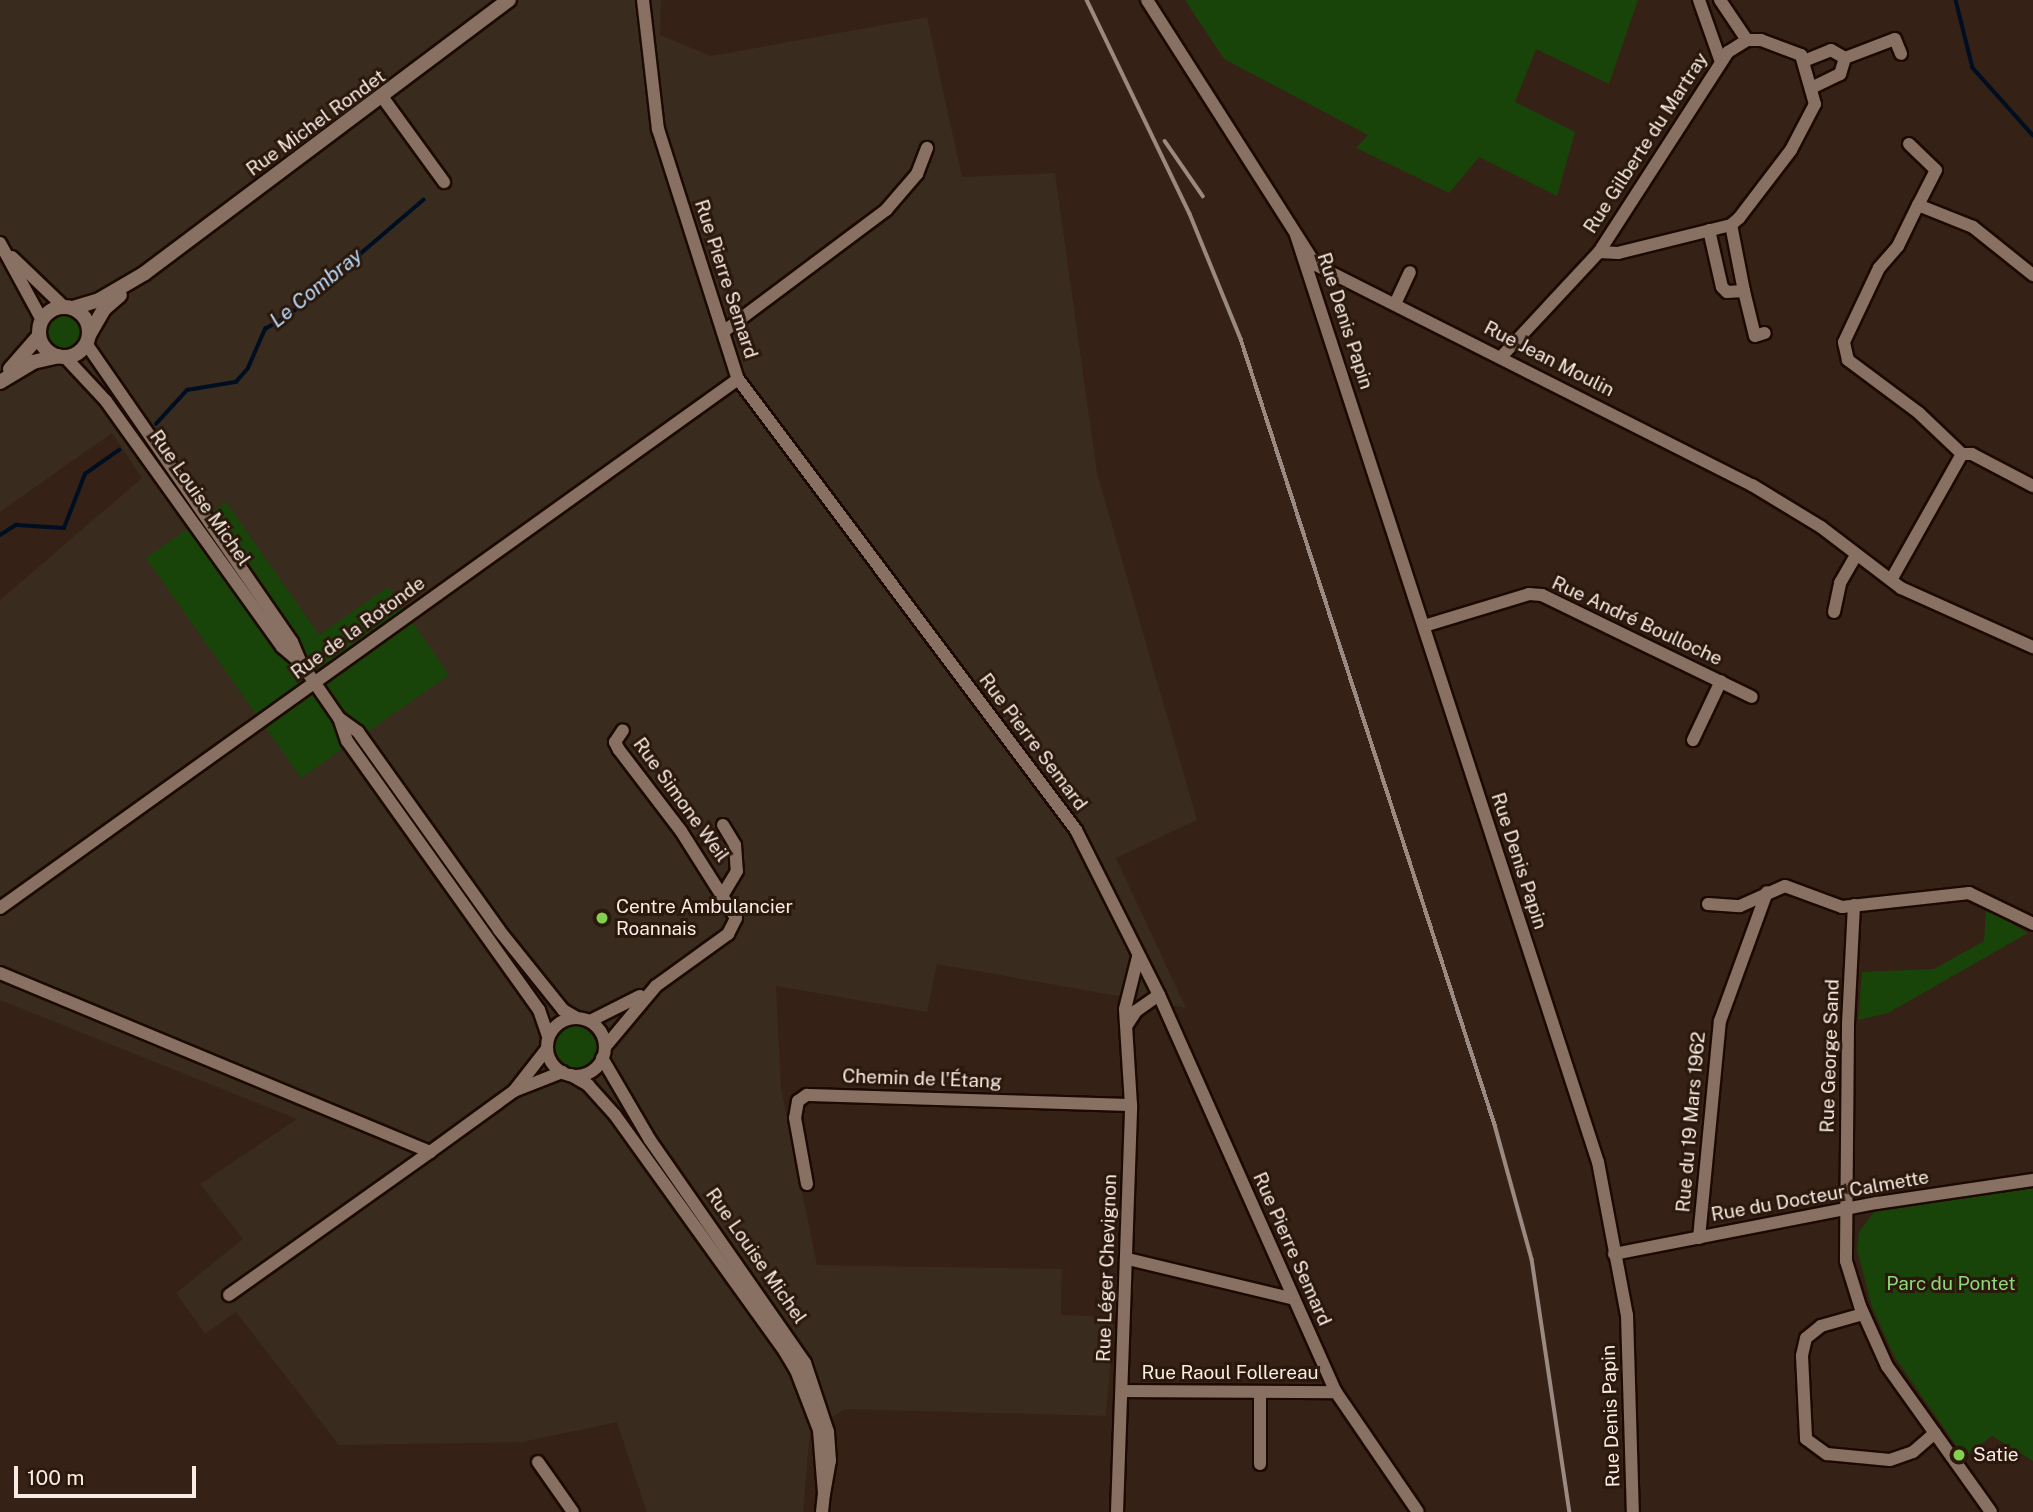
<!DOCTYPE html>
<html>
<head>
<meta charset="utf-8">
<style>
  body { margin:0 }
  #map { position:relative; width:2033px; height:1512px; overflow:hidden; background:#352116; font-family:"Public Sans",sans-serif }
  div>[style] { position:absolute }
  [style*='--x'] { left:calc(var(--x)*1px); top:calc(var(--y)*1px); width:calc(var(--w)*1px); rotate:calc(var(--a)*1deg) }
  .industrial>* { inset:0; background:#392b1e }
  .green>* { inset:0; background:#194409 }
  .round { border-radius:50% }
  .stream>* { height:3.5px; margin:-1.75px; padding:0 1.75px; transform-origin:1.75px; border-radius:1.75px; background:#000e21 }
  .roads { filter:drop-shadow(2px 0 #1c0a02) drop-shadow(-2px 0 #1c0a02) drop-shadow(0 2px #1c0a02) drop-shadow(0 -2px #1c0a02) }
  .minor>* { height:12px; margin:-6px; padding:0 6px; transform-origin:6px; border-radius:6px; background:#887063 }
  .minor>.ring { margin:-6px; padding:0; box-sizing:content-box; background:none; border:12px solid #887063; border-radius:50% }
  .tertiary>* { height:14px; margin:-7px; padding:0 7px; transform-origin:7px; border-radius:7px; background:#887063 }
  .tertiary>.ring { margin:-7px; padding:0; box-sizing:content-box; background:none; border:14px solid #887063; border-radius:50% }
  .rail>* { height:3.5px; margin:-1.75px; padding:0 1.75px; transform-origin:1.75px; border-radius:1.75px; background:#9b8a81 }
  .dots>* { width:19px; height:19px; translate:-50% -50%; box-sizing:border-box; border:4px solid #2b180d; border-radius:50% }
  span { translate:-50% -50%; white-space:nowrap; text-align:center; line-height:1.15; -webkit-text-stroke:6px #2b180d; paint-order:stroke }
  .street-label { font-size:19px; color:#f9ece4 }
  .poi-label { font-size:19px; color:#f9ece4 }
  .left { translate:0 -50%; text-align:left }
  .park-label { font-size:19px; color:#8cda77 }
  .water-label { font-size:21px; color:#b6dafc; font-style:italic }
  .scale { position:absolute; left:14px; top:1466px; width:182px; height:32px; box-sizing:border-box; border:4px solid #f9ece4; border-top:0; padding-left:9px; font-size:21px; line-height:24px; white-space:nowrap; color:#f9ece4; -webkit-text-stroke:5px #2b180d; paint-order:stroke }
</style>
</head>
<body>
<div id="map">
  <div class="industrial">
    <i style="clip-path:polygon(0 0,661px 0,660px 35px,711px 56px,927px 17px,962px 177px,1055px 173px,1097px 473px,1197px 820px,1116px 858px,1186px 1008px,937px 964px,927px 1012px,776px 986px,781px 1088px,817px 1265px,1062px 1269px,1061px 1315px,1114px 1317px,1106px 1416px,845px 1409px,810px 1431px,803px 1512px,647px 1512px,617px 1422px,523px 1442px,339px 1445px,236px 1312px,205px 1334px,176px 1293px,243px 1239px,200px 1184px,297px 1119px,0 1000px,0 600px,142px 478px,112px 433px,0 512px)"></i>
  </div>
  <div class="green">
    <i style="clip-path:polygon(1185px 0,1638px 0,1609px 84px,1536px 49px,1515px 102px,1575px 132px,1557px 196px,1479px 157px,1449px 193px,1356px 148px,1368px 135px,1224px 59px)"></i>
    <i class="round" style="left:46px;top:314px;width:36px;height:36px"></i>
    <i style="clip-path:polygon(226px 502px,319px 635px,388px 587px,449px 675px,301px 778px,146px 558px)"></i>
    <i style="clip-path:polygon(1986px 908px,2028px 933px,1888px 1013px,1858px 1020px,1862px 972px,1934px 969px,1984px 941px)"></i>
    <i class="round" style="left:554px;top:1026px;width:42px;height:42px"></i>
    <i style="clip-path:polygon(2033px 1188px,2033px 1461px,1992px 1436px,1964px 1457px,1894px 1356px,1872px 1307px,1857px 1250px,1859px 1232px,1874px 1212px)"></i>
  </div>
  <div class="stream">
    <i style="--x:1956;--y:0;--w:70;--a:76"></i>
    <i style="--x:1973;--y:68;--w:90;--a:48.2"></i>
    <i style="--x:156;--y:424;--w:46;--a:-47.6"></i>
    <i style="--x:187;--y:390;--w:50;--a:-9.3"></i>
    <i style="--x:236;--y:382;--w:18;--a:-49"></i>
    <i style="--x:248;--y:368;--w:43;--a:-66.4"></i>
    <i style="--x:265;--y:329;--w:28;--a:-30"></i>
    <i style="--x:289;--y:315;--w:177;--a:-40.6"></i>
    <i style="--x:0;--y:535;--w:19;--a:-32"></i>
    <i style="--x:16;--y:525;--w:48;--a:3.6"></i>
    <i style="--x:64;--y:528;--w:58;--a:-68.7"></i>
    <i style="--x:85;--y:474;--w:42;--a:-35.2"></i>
  </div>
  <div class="roads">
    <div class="minor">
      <i style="--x:643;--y:0;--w:130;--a:83.4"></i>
      <i style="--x:658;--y:129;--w:262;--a:72.3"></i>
      <i style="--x:738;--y:379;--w:564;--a:53.15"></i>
      <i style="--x:1076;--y:830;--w:185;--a:63.3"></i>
      <i style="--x:1159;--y:995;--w:435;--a:66"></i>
      <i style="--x:1336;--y:1392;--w:145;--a:55.7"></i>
      <i style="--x:1147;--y:0;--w:314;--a:57.5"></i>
      <i style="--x:1316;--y:265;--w:488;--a:26.8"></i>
      <i style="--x:1752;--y:485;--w:81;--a:31.3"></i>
      <i style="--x:1821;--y:527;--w:101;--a:37.3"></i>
      <i style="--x:1901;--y:588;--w:145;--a:24.1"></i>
      <i style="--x:1699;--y:0;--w:66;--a:70.5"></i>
      <i style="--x:1720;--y:0;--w:48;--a:56"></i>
      <i style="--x:1845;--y:58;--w:53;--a:-20.8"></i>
      <i style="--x:1895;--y:39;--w:16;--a:68"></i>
      <i style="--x:1804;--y:61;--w:29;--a:-22"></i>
      <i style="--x:1831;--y:50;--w:16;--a:30"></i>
      <i style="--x:1845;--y:58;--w:17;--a:107"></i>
      <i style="--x:1840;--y:74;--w:30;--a:154"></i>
      <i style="--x:383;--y:98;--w:104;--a:54"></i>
      <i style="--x:1909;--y:144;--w:37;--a:44"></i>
      <i style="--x:1936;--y:170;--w:39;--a:117"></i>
      <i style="--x:1709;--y:230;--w:58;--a:77.2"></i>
      <i style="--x:1722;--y:287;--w:7;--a:45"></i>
      <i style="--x:1727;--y:292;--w:17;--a:-3"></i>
      <i style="--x:1744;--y:291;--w:67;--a:-101.1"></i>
      <i style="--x:1296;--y:235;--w:975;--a:71.96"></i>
      <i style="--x:1598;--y:1162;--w:156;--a:79.3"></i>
      <i style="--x:1627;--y:1315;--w:197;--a:88.3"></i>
      <i style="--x:0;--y:243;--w:88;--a:61.4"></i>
      <i style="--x:12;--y:257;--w:72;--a:43.9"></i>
      <i style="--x:1744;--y:291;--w:46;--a:76.3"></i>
      <i style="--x:1755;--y:336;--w:10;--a:-17"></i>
      <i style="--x:1395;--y:304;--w:35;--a:-65"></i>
      <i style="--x:723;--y:332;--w:204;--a:-36.8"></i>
      <i style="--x:886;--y:210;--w:48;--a:-49.3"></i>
      <i style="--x:917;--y:174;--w:28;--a:-69"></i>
      <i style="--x:1502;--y:356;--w:142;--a:-47"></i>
      <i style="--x:1599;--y:252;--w:238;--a:-57.2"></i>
      <i style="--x:1728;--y:52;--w:22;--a:-32"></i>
      <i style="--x:1747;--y:40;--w:14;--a:0"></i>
      <i style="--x:1761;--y:40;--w:43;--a:20.6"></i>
      <i style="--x:1801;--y:55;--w:51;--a:74.1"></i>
      <i style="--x:1815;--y:104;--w:52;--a:117.6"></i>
      <i style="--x:1791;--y:150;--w:86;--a:127.4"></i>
      <i style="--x:1739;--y:218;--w:11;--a:139"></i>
      <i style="--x:1731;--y:225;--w:116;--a:166.1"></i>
      <i style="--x:1618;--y:253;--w:19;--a:-177"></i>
      <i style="--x:65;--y:357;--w:60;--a:47"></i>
      <i style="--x:106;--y:401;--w:302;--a:54.4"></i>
      <i style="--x:282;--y:647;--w:25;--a:40"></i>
      <i style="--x:301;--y:663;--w:23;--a:-113"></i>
      <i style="--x:292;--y:642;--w:363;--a:-124.6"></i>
      <i style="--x:1962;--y:454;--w:59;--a:-136.4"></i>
      <i style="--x:1919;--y:413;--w:89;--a:-143.3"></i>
      <i style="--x:1848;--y:360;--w:18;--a:-103"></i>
      <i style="--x:1844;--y:342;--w:82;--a:-64.7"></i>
      <i style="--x:1879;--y:268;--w:29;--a:-49"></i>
      <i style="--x:1898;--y:246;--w:46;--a:-64"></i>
      <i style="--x:1918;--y:205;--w:59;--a:21.8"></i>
      <i style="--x:1973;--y:227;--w:77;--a:38.7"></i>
      <i style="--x:1891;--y:580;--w:145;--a:-60.6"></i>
      <i style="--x:1962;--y:454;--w:10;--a:0"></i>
      <i style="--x:1972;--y:454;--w:69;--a:27.7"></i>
      <i style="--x:1834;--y:612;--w:30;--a:-78"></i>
      <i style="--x:1840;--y:583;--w:32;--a:-60"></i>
      <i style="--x:1424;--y:626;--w:110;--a:-16.9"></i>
      <i style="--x:1529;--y:594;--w:13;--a:4"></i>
      <i style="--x:1542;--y:595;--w:233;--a:25.9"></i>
      <i style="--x:301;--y:663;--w:67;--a:55.4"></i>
      <i style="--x:1693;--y:740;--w:65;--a:-64.6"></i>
      <i style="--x:723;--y:825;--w:23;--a:59"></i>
      <i style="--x:735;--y:845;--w:26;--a:86"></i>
      <i style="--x:737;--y:871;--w:26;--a:121"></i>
      <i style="--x:1708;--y:904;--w:32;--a:4"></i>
      <i style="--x:1740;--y:906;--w:49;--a:-24"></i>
      <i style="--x:1785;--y:886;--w:61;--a:20.2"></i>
      <i style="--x:1842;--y:907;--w:128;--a:-6.3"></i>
      <i style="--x:1969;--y:893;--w:71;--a:25.8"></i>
      <i style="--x:1854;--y:905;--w:120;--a:92.9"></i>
      <i style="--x:1848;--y:1025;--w:236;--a:90.5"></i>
      <i style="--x:1846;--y:1261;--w:47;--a:72.7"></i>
      <i style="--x:1860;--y:1306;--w:66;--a:65.8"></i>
      <i style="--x:1887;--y:1366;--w:179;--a:54.5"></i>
      <i style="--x:0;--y:908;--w:908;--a:-35.63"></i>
      <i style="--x:0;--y:973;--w:466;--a:22.6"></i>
      <i style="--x:430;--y:1152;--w:104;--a:-36"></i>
      <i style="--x:514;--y:1091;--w:52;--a:-52"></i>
      <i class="ring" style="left:547px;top:1018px;width:46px;height:46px"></i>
      <i style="--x:590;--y:1021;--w:56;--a:-26.6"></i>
      <i style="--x:1127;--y:1025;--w:17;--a:-57"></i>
      <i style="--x:1136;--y:1011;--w:28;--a:-35"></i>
      <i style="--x:548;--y:1036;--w:28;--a:-109"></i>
      <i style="--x:539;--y:1010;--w:330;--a:-125.5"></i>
      <i style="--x:347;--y:741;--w:24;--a:-109"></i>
      <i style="--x:339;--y:718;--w:24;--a:36"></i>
      <i style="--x:358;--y:732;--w:243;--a:54.5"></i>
      <i style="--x:499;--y:930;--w:102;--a:51.3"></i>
      <i style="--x:563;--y:1010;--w:16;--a:30"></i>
      <i style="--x:605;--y:1047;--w:80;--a:-50.1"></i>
      <i style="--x:656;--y:986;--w:89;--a:-35.8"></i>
      <i style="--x:728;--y:934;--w:18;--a:-63"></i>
      <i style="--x:736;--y:918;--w:103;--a:-122.3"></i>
      <i style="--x:681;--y:831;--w:102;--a:-127.4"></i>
      <i style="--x:619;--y:750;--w:9;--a:-117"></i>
      <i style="--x:615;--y:742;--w:14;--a:-56"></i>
      <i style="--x:571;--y:1075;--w:20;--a:30"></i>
      <i style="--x:588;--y:1085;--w:40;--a:48"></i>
      <i style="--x:615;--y:1115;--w:286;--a:54.3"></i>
      <i style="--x:782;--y:1347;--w:27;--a:59"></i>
      <i style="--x:796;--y:1370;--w:64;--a:69"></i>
      <i style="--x:819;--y:1430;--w:64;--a:85.5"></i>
      <i style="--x:824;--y:1494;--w:34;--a:-80"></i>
      <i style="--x:830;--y:1461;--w:29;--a:-94"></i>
      <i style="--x:828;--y:1432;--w:73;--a:-108.4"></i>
      <i style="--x:805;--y:1363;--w:272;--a:-124.8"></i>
      <i style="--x:650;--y:1140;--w:95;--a:-120.3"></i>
      <i style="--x:514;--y:1091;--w:52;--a:-21.6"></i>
      <i style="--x:807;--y:1184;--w:67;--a:-100.3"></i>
      <i style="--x:795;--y:1118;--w:17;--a:-80"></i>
      <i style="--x:798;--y:1101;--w:11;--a:-34"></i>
      <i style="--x:807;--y:1095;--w:324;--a:1.8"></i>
      <i style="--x:1699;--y:1238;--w:218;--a:-84.5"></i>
      <i style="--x:1720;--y:1021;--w:137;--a:-70"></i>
      <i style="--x:1614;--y:1254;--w:268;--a:-11"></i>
      <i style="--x:1877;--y:1203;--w:158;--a:-8.4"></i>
      <i style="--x:1128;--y:1259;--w:168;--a:13.5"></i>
      <i style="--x:229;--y:1295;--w:247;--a:-35.4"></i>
      <i style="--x:1863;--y:1314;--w:44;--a:164.1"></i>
      <i style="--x:1821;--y:1326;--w:19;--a:141"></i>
      <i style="--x:1806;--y:1338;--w:18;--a:103"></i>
      <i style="--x:1802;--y:1356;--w:83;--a:87.2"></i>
      <i style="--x:1806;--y:1439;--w:26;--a:36"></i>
      <i style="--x:1827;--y:1454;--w:63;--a:5.4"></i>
      <i style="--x:1890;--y:1460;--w:24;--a:-19"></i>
      <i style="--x:1913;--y:1452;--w:29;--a:-41"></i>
      <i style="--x:1122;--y:1391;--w:214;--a:0.3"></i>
      <i style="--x:1260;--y:1393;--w:71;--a:90"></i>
      <i style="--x:538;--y:1462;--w:61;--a:55"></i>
      <i style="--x:822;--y:1512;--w:18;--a:-84"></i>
      <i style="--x:1117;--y:1512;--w:407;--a:-88"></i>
      <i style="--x:1131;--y:1105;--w:96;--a:-93.6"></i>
      <i style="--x:1125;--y:1009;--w:54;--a:-76"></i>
    </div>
    <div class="tertiary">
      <i class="ring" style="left:39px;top:307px;width:36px;height:36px"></i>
      <i style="--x:73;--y:308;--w:27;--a:-17"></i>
      <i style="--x:99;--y:300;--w:53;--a:-30.4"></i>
      <i style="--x:145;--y:273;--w:455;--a:-36.9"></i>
      <i style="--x:89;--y:335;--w:30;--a:-60"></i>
      <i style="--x:104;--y:309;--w:21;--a:-41"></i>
      <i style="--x:10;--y:369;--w:44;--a:-48.7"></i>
      <i style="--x:0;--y:382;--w:39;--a:-31"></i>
      <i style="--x:33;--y:362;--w:26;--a:-13"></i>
    </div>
  </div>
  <div class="rail">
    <i style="--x:1087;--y:0;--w:237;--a:64.3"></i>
    <i style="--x:1190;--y:214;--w:135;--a:67.8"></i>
    <i style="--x:1241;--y:339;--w:826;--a:72.09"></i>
    <i style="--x:1495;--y:1125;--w:139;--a:74.6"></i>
    <i style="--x:1532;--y:1259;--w:256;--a:81.5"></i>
    <i style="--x:1165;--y:141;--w:67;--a:55.4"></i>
  </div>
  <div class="dots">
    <i style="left:602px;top:918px;background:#83d04f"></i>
    <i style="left:1959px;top:1455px;background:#83d04f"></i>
  </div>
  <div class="street-label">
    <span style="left:316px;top:123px;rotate:-36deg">Rue Michel Rondet</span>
    <span style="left:1646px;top:143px;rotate:-57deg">Rue Gilberte du Martray</span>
    <span style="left:726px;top:279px;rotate:72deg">Rue Pierre Semard</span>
    <span style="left:1345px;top:321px;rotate:72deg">Rue Denis Papin</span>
    <span style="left:1549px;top:359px;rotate:27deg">Rue Jean Moulin</span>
    <span style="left:200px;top:498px;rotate:55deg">Rue Louise Michel</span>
    <span style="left:1637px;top:621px;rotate:25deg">Rue André Boulloche</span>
    <span style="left:358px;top:628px;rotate:-36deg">Rue de la Rotonde</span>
    <span style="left:1033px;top:742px;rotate:53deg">Rue Pierre Semard</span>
    <span style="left:681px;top:800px;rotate:54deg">Rue Simone Weil</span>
    <span style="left:1519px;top:861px;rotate:72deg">Rue Denis Papin</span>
    <span style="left:1830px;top:1056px;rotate:-88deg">Rue George Sand</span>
    <span style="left:922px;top:1079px;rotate:2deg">Chemin de l'Étang</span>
    <span style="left:1691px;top:1122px;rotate:-85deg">Rue du 19 Mars 1962</span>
    <span style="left:1820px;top:1196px;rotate:-10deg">Rue du Docteur Calmette</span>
    <span style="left:1292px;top:1249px;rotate:66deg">Rue Pierre Semard</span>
    <span style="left:756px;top:1256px;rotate:55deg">Rue Louise Michel</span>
    <span style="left:1107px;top:1268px;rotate:-88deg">Rue Léger Chevignon</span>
    <span style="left:1230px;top:1373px">Rue Raoul Follereau</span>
    <span style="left:1611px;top:1416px;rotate:-92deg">Rue Denis Papin</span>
  </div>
  <div class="poi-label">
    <span class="left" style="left:616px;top:918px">Centre Ambulancier<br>Roannais</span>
    <span class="left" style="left:1973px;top:1455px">Satie</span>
  </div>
  <div class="park-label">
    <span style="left:1951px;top:1284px">Parc du Pontet</span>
  </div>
  <div class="water-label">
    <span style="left:316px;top:288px;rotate:-39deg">Le Combray</span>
  </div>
  <div class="scale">100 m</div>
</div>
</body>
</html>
